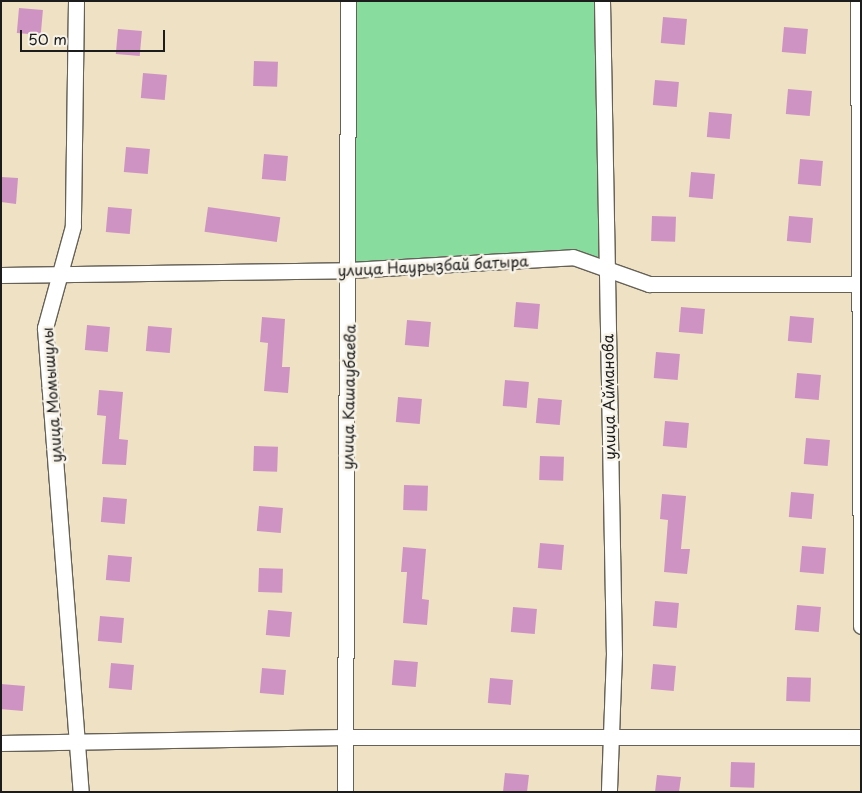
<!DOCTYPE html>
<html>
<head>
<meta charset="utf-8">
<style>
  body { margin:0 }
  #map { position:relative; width:862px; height:793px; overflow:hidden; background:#efe2c4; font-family:"Playpen Sans",sans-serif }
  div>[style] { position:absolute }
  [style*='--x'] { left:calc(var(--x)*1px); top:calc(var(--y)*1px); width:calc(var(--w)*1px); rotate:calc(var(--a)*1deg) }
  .green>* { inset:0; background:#88dc9e }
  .building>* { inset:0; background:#ce93c3; transform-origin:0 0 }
  .roads { filter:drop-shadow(1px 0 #666157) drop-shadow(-1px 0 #666157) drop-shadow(0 1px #666157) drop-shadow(0 -1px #666157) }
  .minor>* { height:15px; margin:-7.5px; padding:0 7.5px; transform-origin:7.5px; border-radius:7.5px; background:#fff }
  span { translate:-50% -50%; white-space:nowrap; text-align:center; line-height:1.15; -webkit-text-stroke:5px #f7f3e8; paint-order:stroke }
  .street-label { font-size:15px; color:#1c1c1c }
  .frame { position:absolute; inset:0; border:2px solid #1c1c1c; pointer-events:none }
  .scale { position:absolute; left:20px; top:30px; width:145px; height:22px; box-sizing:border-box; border:2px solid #1c1c1c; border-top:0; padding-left:6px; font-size:15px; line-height:18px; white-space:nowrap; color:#1c1c1c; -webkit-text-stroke:4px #f7f3e8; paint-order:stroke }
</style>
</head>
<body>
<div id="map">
  <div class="green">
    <i style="clip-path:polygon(348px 1px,602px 1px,606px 269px,573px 257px,350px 270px)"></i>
  </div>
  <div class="building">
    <i style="left:19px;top:8px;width:24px;height:25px;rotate:5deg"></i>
    <i style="left:663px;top:17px;width:24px;height:26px;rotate:5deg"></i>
    <i style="left:784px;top:27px;width:24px;height:25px;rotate:5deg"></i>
    <i style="left:118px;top:29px;width:24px;height:25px;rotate:5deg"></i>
    <i style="left:254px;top:61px;width:24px;height:25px;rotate:2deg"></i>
    <i style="left:143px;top:73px;width:24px;height:25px;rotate:5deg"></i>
    <i style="left:655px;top:80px;width:24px;height:25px;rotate:5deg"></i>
    <i style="left:788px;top:89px;width:24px;height:25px;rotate:5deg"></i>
    <i style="left:709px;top:112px;width:23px;height:25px;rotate:5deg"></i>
    <i style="left:126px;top:147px;width:24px;height:25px;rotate:5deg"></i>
    <i style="left:264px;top:154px;width:24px;height:25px;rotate:5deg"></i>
    <i style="left:800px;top:159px;width:23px;height:25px;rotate:5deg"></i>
    <i style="left:691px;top:172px;width:24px;height:25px;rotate:5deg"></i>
    <i style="clip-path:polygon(1px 177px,18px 178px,16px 204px,1px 202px)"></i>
    <i style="left:108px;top:207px;width:24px;height:25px;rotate:5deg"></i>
    <i style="left:208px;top:207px;width:73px;height:25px;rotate:8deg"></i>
    <i style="left:652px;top:216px;width:24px;height:25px;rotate:2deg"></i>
    <i style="left:789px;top:216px;width:24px;height:25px;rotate:5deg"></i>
    <i style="left:516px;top:302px;width:24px;height:25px;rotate:5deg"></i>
    <i style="left:681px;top:307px;width:24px;height:25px;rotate:5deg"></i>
    <i style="left:790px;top:316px;width:24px;height:25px;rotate:5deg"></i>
    <i style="clip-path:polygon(262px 317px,285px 319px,282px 367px,290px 367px,288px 393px,264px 391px,268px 343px,260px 342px)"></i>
    <i style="left:407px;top:320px;width:24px;height:25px;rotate:5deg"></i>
    <i style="left:87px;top:325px;width:23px;height:25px;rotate:5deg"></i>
    <i style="left:148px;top:326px;width:24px;height:25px;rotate:5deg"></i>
    <i style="left:656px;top:352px;width:24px;height:26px;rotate:5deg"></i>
    <i style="left:797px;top:373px;width:24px;height:25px;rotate:5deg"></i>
    <i style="left:505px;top:380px;width:24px;height:26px;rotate:5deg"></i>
    <i style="clip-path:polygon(99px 390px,123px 392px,119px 439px,128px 440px,126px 465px,102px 464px,106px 416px,97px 415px)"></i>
    <i style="left:398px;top:397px;width:24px;height:25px;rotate:5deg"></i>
    <i style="left:538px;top:398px;width:24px;height:25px;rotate:5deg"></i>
    <i style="left:665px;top:421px;width:24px;height:25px;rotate:5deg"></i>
    <i style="left:806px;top:438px;width:24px;height:26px;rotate:5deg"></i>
    <i style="left:254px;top:446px;width:24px;height:25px;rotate:2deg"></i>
    <i style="left:540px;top:456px;width:24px;height:24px;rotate:2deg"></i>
    <i style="left:404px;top:485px;width:24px;height:25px;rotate:2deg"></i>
    <i style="left:791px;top:492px;width:23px;height:25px;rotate:5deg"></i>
    <i style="clip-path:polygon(662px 494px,686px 496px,681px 549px,690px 549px,687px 574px,664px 572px,668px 520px,660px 519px)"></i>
    <i style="left:103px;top:497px;width:24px;height:25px;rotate:5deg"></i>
    <i style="left:259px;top:506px;width:24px;height:25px;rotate:5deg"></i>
    <i style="left:540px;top:543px;width:24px;height:25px;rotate:5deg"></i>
    <i style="left:802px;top:546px;width:24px;height:26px;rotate:5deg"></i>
    <i style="clip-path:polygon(403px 547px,426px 549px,422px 599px,429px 600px,427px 625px,403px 623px,407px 572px,401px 572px)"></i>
    <i style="left:108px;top:555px;width:24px;height:25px;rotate:5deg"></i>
    <i style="left:259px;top:568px;width:24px;height:24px;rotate:2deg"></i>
    <i style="left:655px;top:601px;width:24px;height:25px;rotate:5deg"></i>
    <i style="left:797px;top:605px;width:24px;height:25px;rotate:5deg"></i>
    <i style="left:513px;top:607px;width:24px;height:25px;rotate:5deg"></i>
    <i style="left:268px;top:610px;width:24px;height:25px;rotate:5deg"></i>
    <i style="left:100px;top:616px;width:24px;height:25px;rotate:5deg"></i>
    <i style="left:394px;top:660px;width:24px;height:25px;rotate:5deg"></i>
    <i style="left:111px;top:663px;width:23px;height:25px;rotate:5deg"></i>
    <i style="left:653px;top:664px;width:23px;height:25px;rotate:5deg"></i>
    <i style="left:262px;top:668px;width:24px;height:25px;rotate:5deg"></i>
    <i style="left:787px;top:677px;width:24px;height:24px;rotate:2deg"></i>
    <i style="left:490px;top:678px;width:23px;height:25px;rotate:5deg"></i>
    <i style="left:1px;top:684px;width:24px;height:25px;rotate:5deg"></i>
    <i style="left:731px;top:762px;width:24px;height:25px;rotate:2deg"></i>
    <i style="clip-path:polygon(505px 773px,529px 775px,527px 792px,503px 792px)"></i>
    <i style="clip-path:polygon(657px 775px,681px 777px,679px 792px,655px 792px)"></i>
  </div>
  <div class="roads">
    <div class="minor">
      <i style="--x:76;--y:1;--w:225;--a:90.8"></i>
      <i style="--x:73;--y:226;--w:106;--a:105.4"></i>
      <i style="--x:45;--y:328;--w:465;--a:85.6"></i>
      <i style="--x:602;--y:1;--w:652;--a:88.95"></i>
      <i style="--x:614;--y:653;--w:139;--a:92.1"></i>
      <i style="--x:858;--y:1;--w:625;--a:89.72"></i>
      <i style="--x:1;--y:275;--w:349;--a:-0.8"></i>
      <i style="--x:350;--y:270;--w:223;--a:-3.3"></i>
      <i style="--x:573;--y:257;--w:81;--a:19.6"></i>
      <i style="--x:649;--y:284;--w:212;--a:0"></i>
      <i style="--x:1;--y:743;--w:343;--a:-1"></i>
      <i style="--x:344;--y:737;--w:517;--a:0"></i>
      <i style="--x:345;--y:792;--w:791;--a:-89.78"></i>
    </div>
  </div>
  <div class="street-label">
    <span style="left:433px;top:265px;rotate:-3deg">улица Наурызбай батыра</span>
    <span style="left:51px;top:395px;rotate:-94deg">улица Момышулы</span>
    <span style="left:348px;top:397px;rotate:-89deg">улица Кашаубаева</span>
    <span style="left:608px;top:397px;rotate:-91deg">улица Айманова</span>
  </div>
  <div class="frame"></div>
  <div class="scale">50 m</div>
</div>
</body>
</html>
